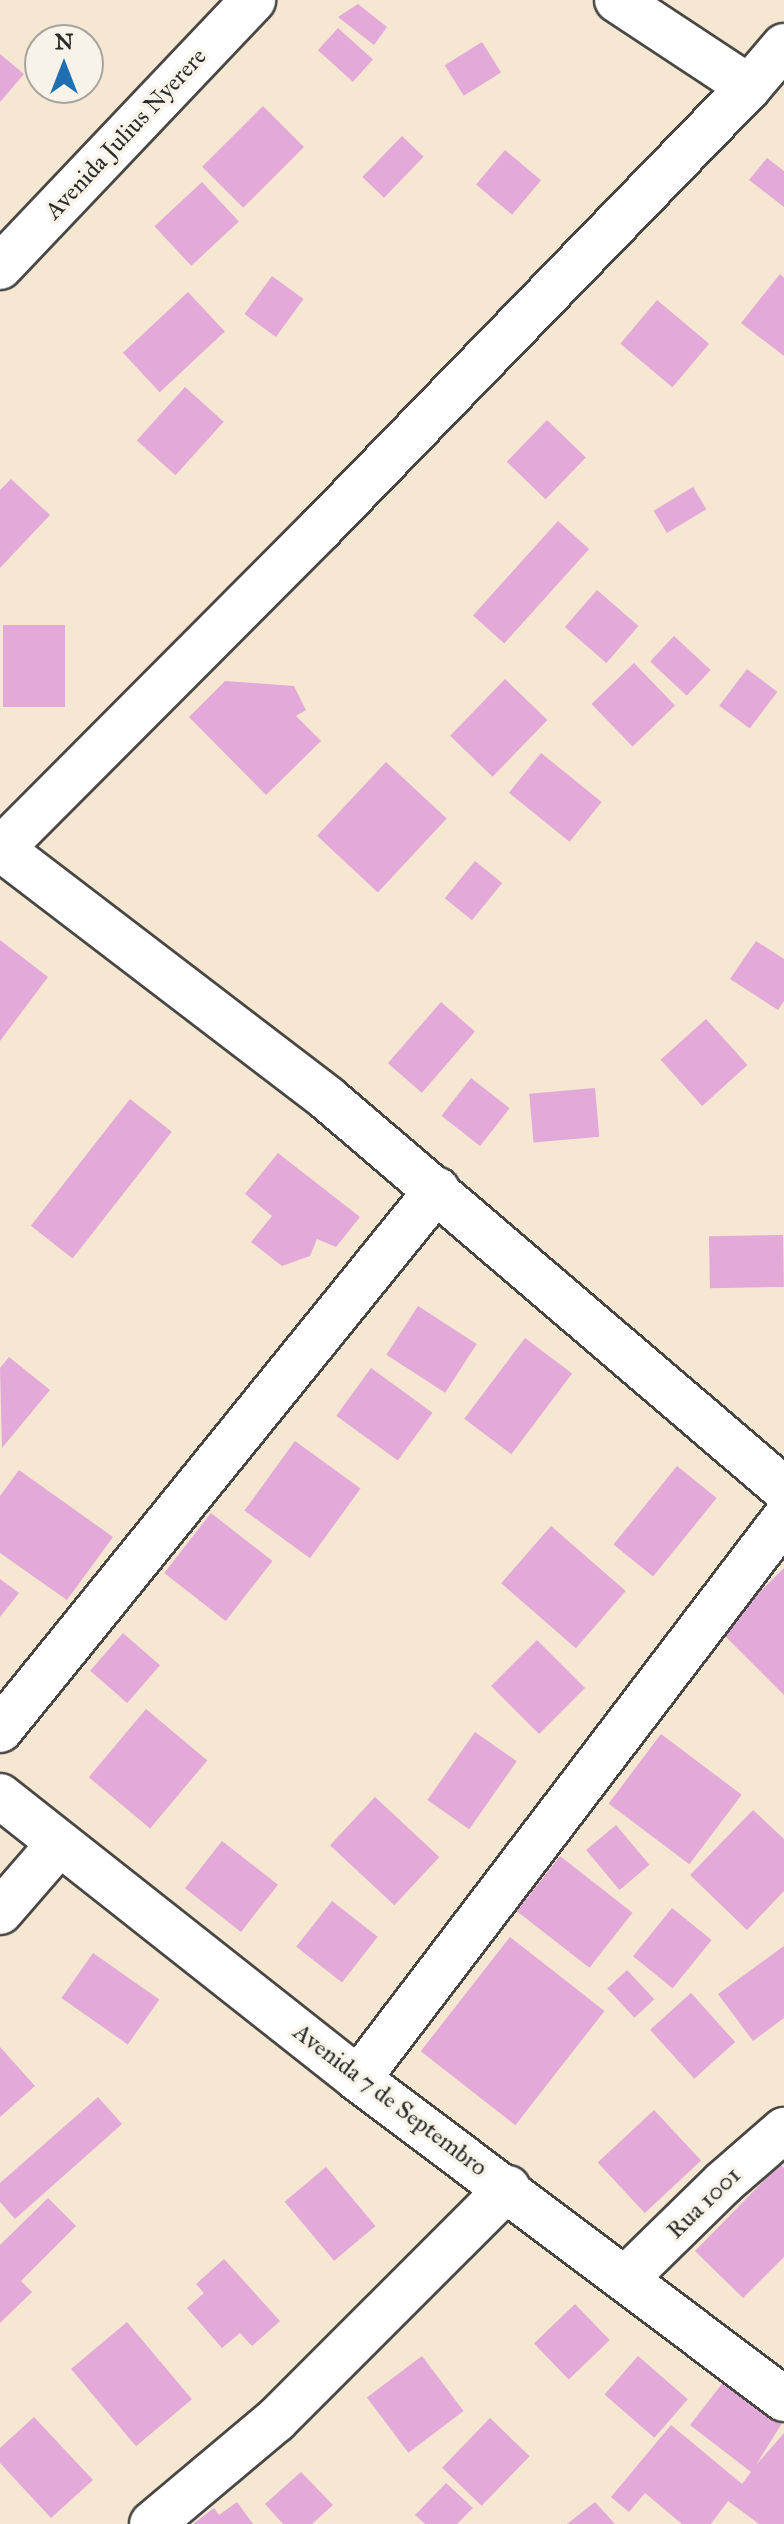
<!DOCTYPE html>
<html>
<head>
<meta charset="utf-8">
<style>
  body { margin:0 }
  #map { position:relative; width:784px; height:2524px; overflow:hidden; background:#f5e7d2; font-family:"IM FELL Great Primer",serif }
  div>[style] { position:absolute }
  [style*='--x'] { left:calc(var(--x)*1px); top:calc(var(--y)*1px); width:calc(var(--w)*1px); rotate:calc(var(--a)*1deg) }
  .building>* { inset:0; background:#e3a9d9; transform-origin:0 0 }
  .roads { filter:drop-shadow(2px 0 #494744) drop-shadow(-2px 0 #494744) drop-shadow(0 2px #494744) drop-shadow(0 -2px #494744) }
  .street>* { height:44px; margin:-22px; padding:0 22px; transform-origin:22px; border-radius:22px; background:#fff }
  .secondary>* { height:44px; margin:-22px; padding:0 22px; transform-origin:22px; border-radius:22px; background:#fff }
  span { translate:-50% -50%; white-space:nowrap; text-align:center; line-height:1.15; -webkit-text-stroke:7px #f7f3e8; paint-order:stroke }
  .street-label { font-size:24px; color:#2b2b2b }
  .north { position:absolute; left:24px; top:24px; width:80px; height:80px; box-sizing:border-box; background:#f7f3e8; border:2px solid #a5a39c; border-radius:50%; rotate:0deg; font-size:22px; font-weight:700; line-height:32px; text-align:center; color:#2b2b2b }
  .north::after { content:''; display:block; margin:auto; width:28px; height:36px; background:#1f6fb2; clip-path:polygon(50% 0,100% 100%,50% 72%,0 100%) }
</style>
</head>
<body>
<div id="map">
  <div class="building">
    <i style="clip-path:polygon(358px 4px,387px 27px,374px 45px,338px 17px)"></i>
    <i style="left:338px;top:28px;width:47px;height:30px;rotate:42deg"></i>
    <i style="left:482px;top:42px;width:36px;height:44px;rotate:58deg"></i>
    <i style="clip-path:polygon(0 54px,24px 74px,0 102px)"></i>
    <i style="left:263px;top:106px;width:58px;height:86px;rotate:45deg"></i>
    <i style="left:402px;top:136px;width:30px;height:57px;rotate:44deg"></i>
    <i style="left:505px;top:150px;width:47px;height:45px;rotate:40deg"></i>
    <i style="clip-path:polygon(767px 158px,784px 171px,784px 207px,749px 180px)"></i>
    <i style="left:202px;top:182px;width:54px;height:65px;rotate:47deg"></i>
    <i style="clip-path:polygon(780px 274px,784px 278px,784px 356px,741px 323px)"></i>
    <i style="left:272px;top:276px;width:39px;height:47px;rotate:36deg"></i>
    <i style="left:188px;top:292px;width:54px;height:89px;rotate:47deg"></i>
    <i style="left:657px;top:300px;width:68px;height:57px;rotate:40deg"></i>
    <i style="left:185px;top:387px;width:52px;height:72px;rotate:42deg"></i>
    <i style="left:547px;top:420px;width:54px;height:58px;rotate:44deg"></i>
    <i style="clip-path:polygon(11px 479px,50px 515px,0 568px,0 490px)"></i>
    <i style="left:693px;top:487px;width:26px;height:46px;rotate:59deg"></i>
    <i style="left:558px;top:521px;width:42px;height:127px;rotate:42deg"></i>
    <i style="left:597px;top:590px;width:55px;height:49px;rotate:41deg"></i>
    <i style="left:3px;top:625px;width:62px;height:82px"></i>
    <i style="left:674px;top:636px;width:50px;height:35px;rotate:43deg"></i>
    <i style="left:634px;top:663px;width:59px;height:59px;rotate:46deg"></i>
    <i style="left:747px;top:669px;width:38px;height:46px;rotate:37deg"></i>
    <i style="left:505px;top:679px;width:59px;height:79px;rotate:44deg"></i>
    <i style="clip-path:polygon(225px 681px,294px 686px,306px 710px,296px 716px,321px 741px,266px 795px,189px 717px)"></i>
    <i style="left:541px;top:753px;width:78px;height:51px;rotate:39deg"></i>
    <i style="left:386px;top:762px;width:83px;height:101px;rotate:43deg"></i>
    <i style="left:475px;top:861px;width:35px;height:48px;rotate:39deg"></i>
    <i style="clip-path:polygon(0 940px,48px 977px,0 1041px)"></i>
    <i style="clip-path:polygon(756px 941px,784px 959px,784px 1001px,778px 1010px,730px 979px)"></i>
    <i style="left:441px;top:1002px;width:45px;height:81px;rotate:41deg"></i>
    <i style="left:706px;top:1019px;width:62px;height:61px;rotate:48deg"></i>
    <i style="left:471px;top:1078px;width:49px;height:48px;rotate:38deg"></i>
    <i style="left:595px;top:1088px;width:49px;height:66px;rotate:85deg"></i>
    <i style="left:130px;top:1099px;width:53px;height:161px;rotate:38deg"></i>
    <i style="clip-path:polygon(278px 1153px,360px 1217px,336px 1247px,317px 1239px,310px 1256px,282px 1266px,251px 1242px,272px 1216px,245px 1194px)"></i>
    <i style="left:783px;top:1235px;width:52px;height:74px;rotate:89deg"></i>
    <i style="left:418px;top:1306px;width:70px;height:58px;rotate:33deg"></i>
    <i style="left:525px;top:1338px;width:59px;height:101px;rotate:37deg"></i>
    <i style="clip-path:polygon(9px 1357px,50px 1390px,2px 1448px,0 1368px)"></i>
    <i style="left:371px;top:1368px;width:76px;height:59px;rotate:36deg"></i>
    <i style="left:295px;top:1441px;width:81px;height:86px;rotate:36deg"></i>
    <i style="left:677px;top:1466px;width:51px;height:101px;rotate:39deg"></i>
    <i style="clip-path:polygon(19px 1470px,113px 1537px,67px 1600px,0 1553px,0 1496px)"></i>
    <i style="left:211px;top:1513px;width:78px;height:76px;rotate:38deg"></i>
    <i style="left:551px;top:1526px;width:99px;height:76px;rotate:41deg"></i>
    <i style="clip-path:polygon(784px 1568px,784px 1695px,720px 1631px)"></i>
    <i style="clip-path:polygon(0 1579px,19px 1593px,0 1617px)"></i>
    <i style="left:123px;top:1633px;width:49px;height:50px;rotate:41deg"></i>
    <i style="left:537px;top:1640px;width:68px;height:65px;rotate:45deg"></i>
    <i style="left:146px;top:1709px;width:80px;height:89px;rotate:40deg"></i>
    <i style="left:475px;top:1732px;width:51px;height:83px;rotate:35deg"></i>
    <i style="left:661px;top:1734px;width:101px;height:87px;rotate:37deg"></i>
    <i style="left:375px;top:1797px;width:88px;height:66px;rotate:43deg"></i>
    <i style="clip-path:polygon(753px 1810px,784px 1839px,784px 1891px,747px 1930px,690px 1875px)"></i>
    <i style="left:616px;top:1825px;width:52px;height:39px;rotate:50deg"></i>
    <i style="left:222px;top:1841px;width:71px;height:60px;rotate:38deg"></i>
    <i style="left:560px;top:1856px;width:92px;height:70px;rotate:38deg"></i>
    <i style="left:332px;top:1901px;width:58px;height:58px;rotate:38deg"></i>
    <i style="left:672px;top:1908px;width:51px;height:62px;rotate:39deg"></i>
    <i style="left:510px;top:1937px;width:120px;height:145px;rotate:38deg"></i>
    <i style="clip-path:polygon(784px 1946px,784px 2018px,753px 2041px,718px 1994px)"></i>
    <i style="left:93px;top:1953px;width:81px;height:55px;rotate:35deg"></i>
    <i style="left:627px;top:1970px;width:40px;height:27px;rotate:47deg"></i>
    <i style="left:691px;top:1993px;width:66px;height:55px;rotate:48deg"></i>
    <i style="clip-path:polygon(0 2047px,35px 2086px,0 2117px)"></i>
    <i style="clip-path:polygon(98px 2097px,122px 2124px,15px 2219px,0 2202px,0 2183px)"></i>
    <i style="left:654px;top:2110px;width:69px;height:77px;rotate:47deg"></i>
    <i style="clip-path:polygon(780px 2164px,784px 2168px,784px 2257px,743px 2298px,695px 2251px)"></i>
    <i style="left:326px;top:2167px;width:77px;height:54px;rotate:50deg"></i>
    <i style="clip-path:polygon(48px 2198px,76px 2226px,21px 2281px,32px 2292px,0 2323px,0 2245px)"></i>
    <i style="clip-path:polygon(224px 2259px,280px 2321px,252px 2346px,240px 2333px,222px 2348px,187px 2308px,204px 2293px,196px 2284px)"></i>
    <i style="left:575px;top:2304px;width:50px;height:57px;rotate:46deg"></i>
    <i style="left:127px;top:2322px;width:101px;height:73px;rotate:50deg"></i>
    <i style="left:422px;top:2356px;width:69px;height:69px;rotate:53deg"></i>
    <i style="left:638px;top:2356px;width:66px;height:51px;rotate:41deg"></i>
    <i style="clip-path:polygon(728px 2376px,784px 2420px,756px 2465px,784px 2433px,784px 2524px,759px 2524px,728px 2501px,711px 2524px,682px 2524px,645px 2493px,629px 2512px,611px 2497px,671px 2425px,742px 2484px,751px 2472px,690px 2425px)"></i>
    <i style="clip-path:polygon(34px 2417px,93px 2480px,51px 2518px,0 2463px,0 2448px)"></i>
    <i style="left:490px;top:2418px;width:55px;height:69px;rotate:44deg"></i>
    <i style="clip-path:polygon(301px 2472px,333px 2505px,312px 2524px,283px 2524px,265px 2504px)"></i>
    <i style="clip-path:polygon(446px 2483px,473px 2508px,457px 2524px,425px 2524px,415px 2515px)"></i>
    <i style="clip-path:polygon(237px 2502px,253px 2524px,193px 2524px,214px 2508px,219px 2515px)"></i>
    <i style="clip-path:polygon(595px 2502px,615px 2524px,567px 2524px)"></i>
  </div>
  <div class="roads">
    <div class="street">
      <i style="--x:617;--y:0;--w:158;--a:33.4"></i>
      <i style="--x:0;--y:848;--w:413;--a:37.4"></i>
      <i style="--x:328;--y:1099;--w:600;--a:40.54"></i>
      <i style="--x:1;--y:849;--w:453;--a:-45.1"></i>
      <i style="--x:321;--y:528;--w:615;--a:-45.86"></i>
      <i style="--x:749;--y:87;--w:54;--a:-49.5"></i>
      <i style="--x:0;--y:1730;--w:695;--a:-51.02"></i>
      <i style="--x:0;--y:1912;--w:90;--a:-49.1"></i>
      <i style="--x:358;--y:2079;--w:704;--a:-52.74"></i>
      <i style="--x:626;--y:2278;--w:136;--a:-44.4"></i>
      <i style="--x:723;--y:2183;--w:81;--a:-41"></i>
      <i style="--x:152;--y:2524;--w:162;--a:-40"></i>
      <i style="--x:276;--y:2420;--w:328;--a:-45"></i>
    </div>
    <div class="secondary">
      <i style="--x:0;--y:267;--w:368;--a:-46.5"></i>
      <i style="--x:0;--y:1796;--w:456;--a:38.3"></i>
      <i style="--x:358;--y:2079;--w:533;--a:36.91"></i>
    </div>
  </div>
  <div class="street-label">
    <span style="left:126px;top:134px;rotate:-47deg">Avenida Julius Nyerere</span>
    <span style="left:390px;top:2100px;rotate:37deg">Avenida 7 de Septembro</span>
    <span style="left:704px;top:2203px;rotate:-44deg">Rua 1001</span>
  </div>
  <div class="north">N</div>
</div>
</body>
</html>
